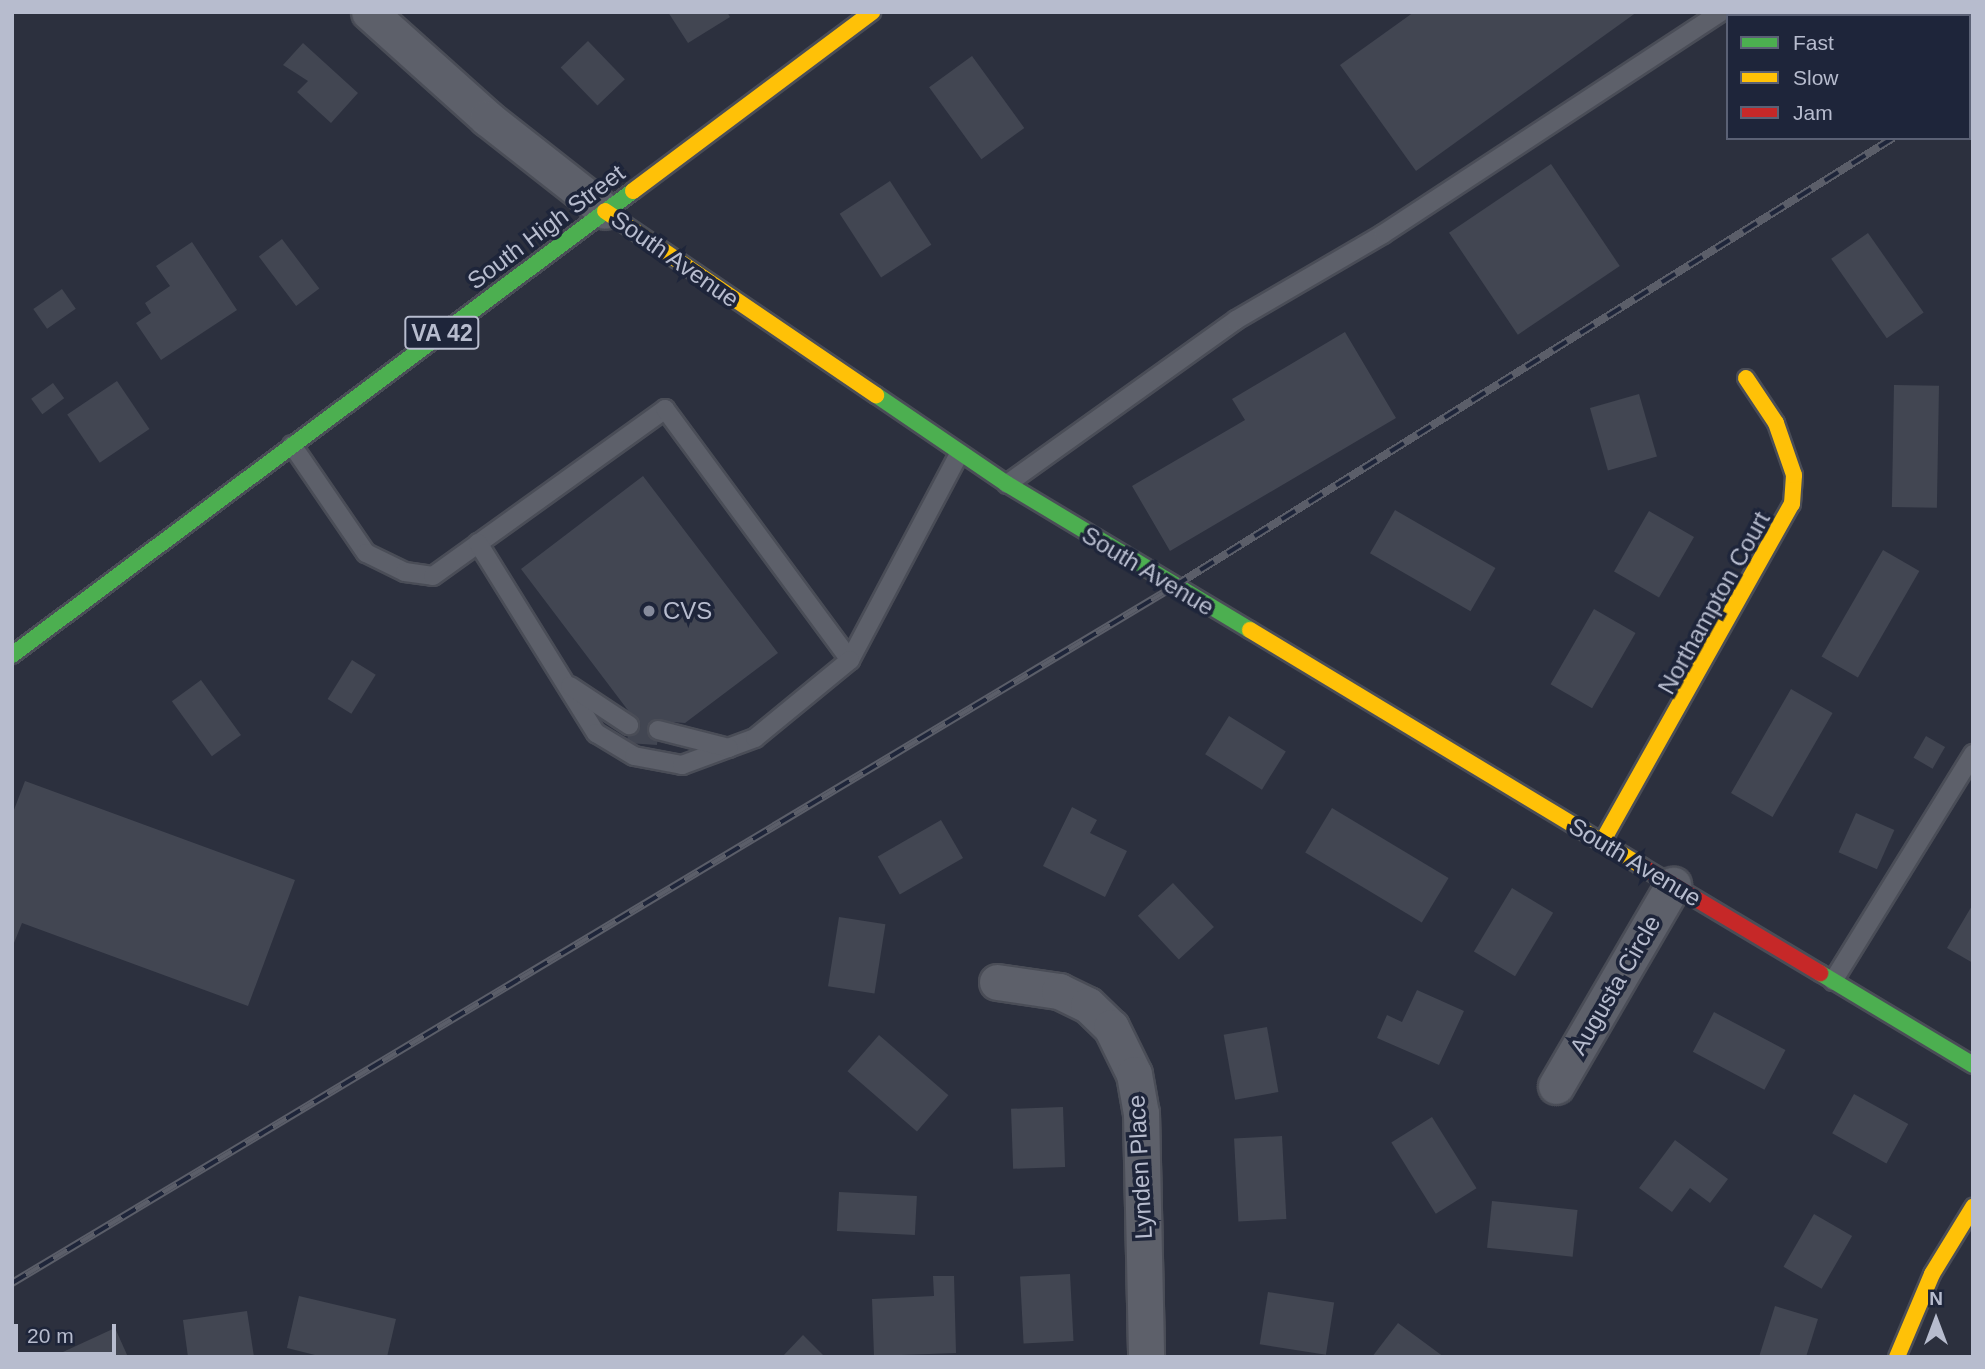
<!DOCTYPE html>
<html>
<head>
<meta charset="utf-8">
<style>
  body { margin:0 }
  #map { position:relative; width:1985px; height:1369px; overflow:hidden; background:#2c303e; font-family:Arial,sans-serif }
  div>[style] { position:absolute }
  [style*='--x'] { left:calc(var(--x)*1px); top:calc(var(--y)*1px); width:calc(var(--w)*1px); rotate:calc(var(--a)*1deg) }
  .building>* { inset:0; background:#424652; transform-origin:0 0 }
  .roads { filter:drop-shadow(2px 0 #4a4d57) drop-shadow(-2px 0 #4a4d57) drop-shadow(0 2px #4a4d57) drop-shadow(0 -2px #4a4d57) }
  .lane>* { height:18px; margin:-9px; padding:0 9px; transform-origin:9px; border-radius:9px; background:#5d606a }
  .street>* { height:35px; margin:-17.5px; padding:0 17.5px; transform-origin:17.5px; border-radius:17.5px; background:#5d606a }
  .fast>* { height:16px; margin:-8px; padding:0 8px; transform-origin:8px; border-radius:8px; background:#4caf50 }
  .slow>* { height:16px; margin:-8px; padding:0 8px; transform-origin:8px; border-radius:8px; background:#ffc107 }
  .jam>* { height:16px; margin:-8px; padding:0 8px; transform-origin:8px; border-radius:8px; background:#c62828 }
  .rail>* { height:8px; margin-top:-4px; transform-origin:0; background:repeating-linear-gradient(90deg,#1e253a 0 16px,#5b5e69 0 32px); box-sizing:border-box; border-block:2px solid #5b5e69 }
  .dots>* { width:19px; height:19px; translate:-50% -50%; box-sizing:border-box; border:4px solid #1e253a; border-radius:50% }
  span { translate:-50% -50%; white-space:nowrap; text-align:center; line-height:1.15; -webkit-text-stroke:7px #1e253a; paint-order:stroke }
  .shield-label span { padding:2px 5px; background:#1e253a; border:2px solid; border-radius:5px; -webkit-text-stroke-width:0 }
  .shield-label { font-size:23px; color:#b7bcce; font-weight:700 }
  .street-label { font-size:24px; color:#b7bcce }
  .poi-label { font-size:24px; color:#b7bcce }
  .left { translate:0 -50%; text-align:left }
  .frame { position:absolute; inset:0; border:14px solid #b7bcce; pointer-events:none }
  .legend { position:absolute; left:1726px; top:14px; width:245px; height:126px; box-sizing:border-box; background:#1e253a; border:2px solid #5b6175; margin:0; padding:9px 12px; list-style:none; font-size:21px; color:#b7bcce }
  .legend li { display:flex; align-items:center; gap:14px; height:35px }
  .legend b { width:35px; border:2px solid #5b6175 }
  .north { position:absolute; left:1901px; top:1285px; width:70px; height:70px; -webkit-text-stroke:5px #1e253a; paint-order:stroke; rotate:0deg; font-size:19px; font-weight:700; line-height:28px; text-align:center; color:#b7bcce }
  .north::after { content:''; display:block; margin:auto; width:24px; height:32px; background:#b7bcce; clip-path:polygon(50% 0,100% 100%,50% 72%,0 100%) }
  .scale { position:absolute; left:14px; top:1324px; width:102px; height:32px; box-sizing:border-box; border:4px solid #b7bcce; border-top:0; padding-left:9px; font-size:21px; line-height:24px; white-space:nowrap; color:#b7bcce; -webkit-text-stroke:5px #1e253a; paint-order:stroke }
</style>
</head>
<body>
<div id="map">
  <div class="building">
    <i style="clip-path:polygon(668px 12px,727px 12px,730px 17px,688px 43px)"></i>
    <i style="clip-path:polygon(1414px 12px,1637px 12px,1416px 171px,1340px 65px)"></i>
    <i style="left:588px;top:41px;width:53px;height:38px;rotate:46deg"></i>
    <i style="clip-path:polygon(303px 43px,358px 93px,331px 123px,297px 92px,308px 81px,283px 65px)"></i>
    <i style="left:972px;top:56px;width:89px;height:53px;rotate:54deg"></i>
    <i style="left:1551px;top:164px;width:123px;height:123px;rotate:56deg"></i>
    <i style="left:890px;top:181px;width:76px;height:60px;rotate:57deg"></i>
    <i style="left:1868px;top:233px;width:97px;height:45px;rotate:55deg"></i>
    <i style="left:282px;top:239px;width:62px;height:29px;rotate:53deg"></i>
    <i style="clip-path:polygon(192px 242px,237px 310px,161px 360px,136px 323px,151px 313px,145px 303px,170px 286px,156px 266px)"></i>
    <i style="left:62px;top:289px;width:24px;height:35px;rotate:55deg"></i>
    <i style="clip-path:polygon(1345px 332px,1396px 418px,1170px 551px,1132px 486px,1245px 420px,1232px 399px)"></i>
    <i style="left:117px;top:381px;width:58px;height:60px;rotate:56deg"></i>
    <i style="left:53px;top:383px;width:19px;height:27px;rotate:54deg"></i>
    <i style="left:1894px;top:385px;width:45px;height:122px;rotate:1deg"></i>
    <i style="left:1639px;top:394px;width:65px;height:51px;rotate:74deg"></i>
    <i style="clip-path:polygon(643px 476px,778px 653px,685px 723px,659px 721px,657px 745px,627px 743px,630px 713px,521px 569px)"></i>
    <i style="left:1395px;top:510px;width:116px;height:50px;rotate:30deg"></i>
    <i style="left:1649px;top:511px;width:52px;height:70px;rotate:30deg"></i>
    <i style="left:1883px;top:550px;width:42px;height:123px;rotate:30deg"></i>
    <i style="left:1594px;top:609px;width:48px;height:87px;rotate:30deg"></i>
    <i style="left:352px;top:660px;width:28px;height:46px;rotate:32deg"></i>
    <i style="left:201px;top:680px;width:68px;height:36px;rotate:54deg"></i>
    <i style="left:1791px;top:689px;width:48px;height:120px;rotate:30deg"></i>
    <i style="left:1229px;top:716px;width:67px;height:45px;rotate:32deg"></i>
    <i style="left:1926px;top:736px;width:22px;height:25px;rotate:30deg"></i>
    <i style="clip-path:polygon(25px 781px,295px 880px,248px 1006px,22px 923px,12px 948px,12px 815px)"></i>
    <i style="clip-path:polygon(1072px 807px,1097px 820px,1090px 833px,1127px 851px,1105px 897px,1043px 866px)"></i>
    <i style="left:1332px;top:808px;width:136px;height:52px;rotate:31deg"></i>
    <i style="left:1856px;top:813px;width:42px;height:43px;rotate:24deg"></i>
    <i style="left:941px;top:820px;width:44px;height:73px;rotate:60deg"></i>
    <i style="left:1173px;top:883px;width:60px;height:48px;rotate:47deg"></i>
    <i style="left:1512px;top:888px;width:48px;height:74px;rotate:31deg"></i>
    <i style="clip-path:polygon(1973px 904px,1973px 963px,1947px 948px)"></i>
    <i style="left:839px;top:917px;width:47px;height:70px;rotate:9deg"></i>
    <i style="clip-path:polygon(1417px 990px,1464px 1011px,1439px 1065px,1377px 1038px,1387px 1015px,1402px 1022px)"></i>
    <i style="left:1714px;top:1012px;width:81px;height:45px;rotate:28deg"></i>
    <i style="left:1267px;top:1027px;width:66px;height:44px;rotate:80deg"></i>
    <i style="left:879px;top:1035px;width:92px;height:48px;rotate:41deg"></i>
    <i style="left:1854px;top:1094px;width:62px;height:45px;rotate:29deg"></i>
    <i style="left:1063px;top:1107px;width:60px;height:52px;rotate:88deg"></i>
    <i style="left:1432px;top:1117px;width:84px;height:48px;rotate:58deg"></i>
    <i style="left:1282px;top:1136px;width:83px;height:48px;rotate:87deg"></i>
    <i style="clip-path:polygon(1675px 1140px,1728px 1179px,1710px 1203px,1690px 1188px,1672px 1212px,1639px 1188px)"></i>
    <i style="left:839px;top:1192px;width:78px;height:39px;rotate:3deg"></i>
    <i style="left:1492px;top:1201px;width:86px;height:47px;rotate:6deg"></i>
    <i style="left:1814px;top:1214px;width:44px;height:61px;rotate:30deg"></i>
    <i style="left:1070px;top:1274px;width:67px;height:50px;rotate:87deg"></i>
    <i style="clip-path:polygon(933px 1276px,954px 1276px,956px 1353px,874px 1356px,872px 1299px,934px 1296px)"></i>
    <i style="left:1268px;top:1292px;width:67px;height:53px;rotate:9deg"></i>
    <i style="clip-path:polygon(299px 1296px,396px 1319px,387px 1357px,323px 1357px,287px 1348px)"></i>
    <i style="clip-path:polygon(1775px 1306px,1818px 1319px,1806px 1357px,1759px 1357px)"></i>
    <i style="clip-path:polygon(247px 1311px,254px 1357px,188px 1357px,183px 1320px)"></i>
    <i style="clip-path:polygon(1398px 1323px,1444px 1357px,1372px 1357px)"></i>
    <i style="clip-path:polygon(115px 1328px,128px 1357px,52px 1357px)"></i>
    <i style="clip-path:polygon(803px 1335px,825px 1357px,782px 1357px)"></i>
  </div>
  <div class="roads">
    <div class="lane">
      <i style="--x:292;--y:445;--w:131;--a:55.6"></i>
      <i style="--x:366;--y:553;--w:43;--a:26"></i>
      <i style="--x:405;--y:572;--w:28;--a:8"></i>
      <i style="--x:433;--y:576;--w:286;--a:-35.7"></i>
      <i style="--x:665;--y:409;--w:312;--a:53.6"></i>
      <i style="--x:850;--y:660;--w:233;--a:-62.1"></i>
      <i style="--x:1007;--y:484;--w:282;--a:-35.6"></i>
      <i style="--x:1236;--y:320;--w:170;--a:-30.3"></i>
      <i style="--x:1383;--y:234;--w:404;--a:-33.3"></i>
      <i style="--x:478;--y:543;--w:224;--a:58.2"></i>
      <i style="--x:596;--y:733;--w:44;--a:31.2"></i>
      <i style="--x:634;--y:756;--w:49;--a:10.6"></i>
      <i style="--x:682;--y:765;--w:78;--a:-20.3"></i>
      <i style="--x:755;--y:738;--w:123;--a:-39.4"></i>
      <i style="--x:570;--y:686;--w:71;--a:33.5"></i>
      <i style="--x:658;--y:730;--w:73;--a:14.2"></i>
      <i style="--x:1833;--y:981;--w:267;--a:-58.3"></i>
    </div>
    <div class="street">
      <i style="--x:369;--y:12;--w:159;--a:41.9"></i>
      <i style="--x:487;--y:118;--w:150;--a:38.2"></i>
      <i style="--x:997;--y:982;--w:63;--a:8.3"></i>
      <i style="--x:1059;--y:991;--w:32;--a:26"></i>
      <i style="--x:1088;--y:1005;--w:32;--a:44"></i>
      <i style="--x:1111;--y:1027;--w:52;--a:63.9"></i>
      <i style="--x:1134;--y:1074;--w:40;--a:80"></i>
      <i style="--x:1141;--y:1113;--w:244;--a:88.8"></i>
      <i style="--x:1556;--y:1086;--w:233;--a:-59.8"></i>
    </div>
    <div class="fast">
      <i style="--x:876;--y:395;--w:158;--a:34.2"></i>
      <i style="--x:1007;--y:484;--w:283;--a:31"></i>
      <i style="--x:12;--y:655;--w:775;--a:-36.77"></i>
      <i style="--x:1820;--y:973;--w:179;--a:31"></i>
    </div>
    <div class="slow">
      <i style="--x:633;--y:191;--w:299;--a:-36.8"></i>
      <i style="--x:605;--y:211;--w:328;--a:34.2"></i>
      <i style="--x:1250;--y:630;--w:457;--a:31.1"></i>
      <i style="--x:1602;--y:842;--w:388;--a:-60.7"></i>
      <i style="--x:1792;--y:504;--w:29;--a:-86"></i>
      <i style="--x:1794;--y:475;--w:55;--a:-109.1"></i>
      <i style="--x:1776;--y:423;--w:54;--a:-123.7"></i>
      <i style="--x:1897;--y:1357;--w:90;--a:-67.1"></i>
      <i style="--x:1932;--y:1274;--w:79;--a:-58.5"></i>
    </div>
    <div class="jam">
      <i style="--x:1641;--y:866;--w:209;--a:30.9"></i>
    </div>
  </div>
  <div class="rail">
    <i style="--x:1969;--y:94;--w:4;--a:-27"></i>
    <i style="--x:12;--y:1283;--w:1354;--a:-30.94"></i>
    <i style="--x:1173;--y:587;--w:849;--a:-31.95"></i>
  </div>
  <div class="dots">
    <i style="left:649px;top:611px;background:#868b9c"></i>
  </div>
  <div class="shield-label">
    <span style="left:442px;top:333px">VA 42</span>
  </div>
  <div class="street-label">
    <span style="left:546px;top:227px;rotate:-37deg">South High Street</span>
    <span style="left:675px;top:259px;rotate:35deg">South Avenue</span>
    <span style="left:1148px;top:571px;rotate:31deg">South Avenue</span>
    <span style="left:1714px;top:603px;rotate:-61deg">Northampton Court</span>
    <span style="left:1635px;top:862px;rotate:31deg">South Avenue</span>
    <span style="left:1615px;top:985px;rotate:-60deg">Augusta Circle</span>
    <span style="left:1140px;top:1167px;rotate:-93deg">Lynden Place</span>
  </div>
  <div class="poi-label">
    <span class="left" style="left:663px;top:611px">CVS</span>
  </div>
  <div class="frame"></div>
  <ul class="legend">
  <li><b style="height:9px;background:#4caf50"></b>Fast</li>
  <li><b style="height:9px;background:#ffc107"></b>Slow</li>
  <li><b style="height:9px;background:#c62828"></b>Jam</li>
  </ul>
  <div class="north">N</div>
  <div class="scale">20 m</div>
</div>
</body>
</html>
